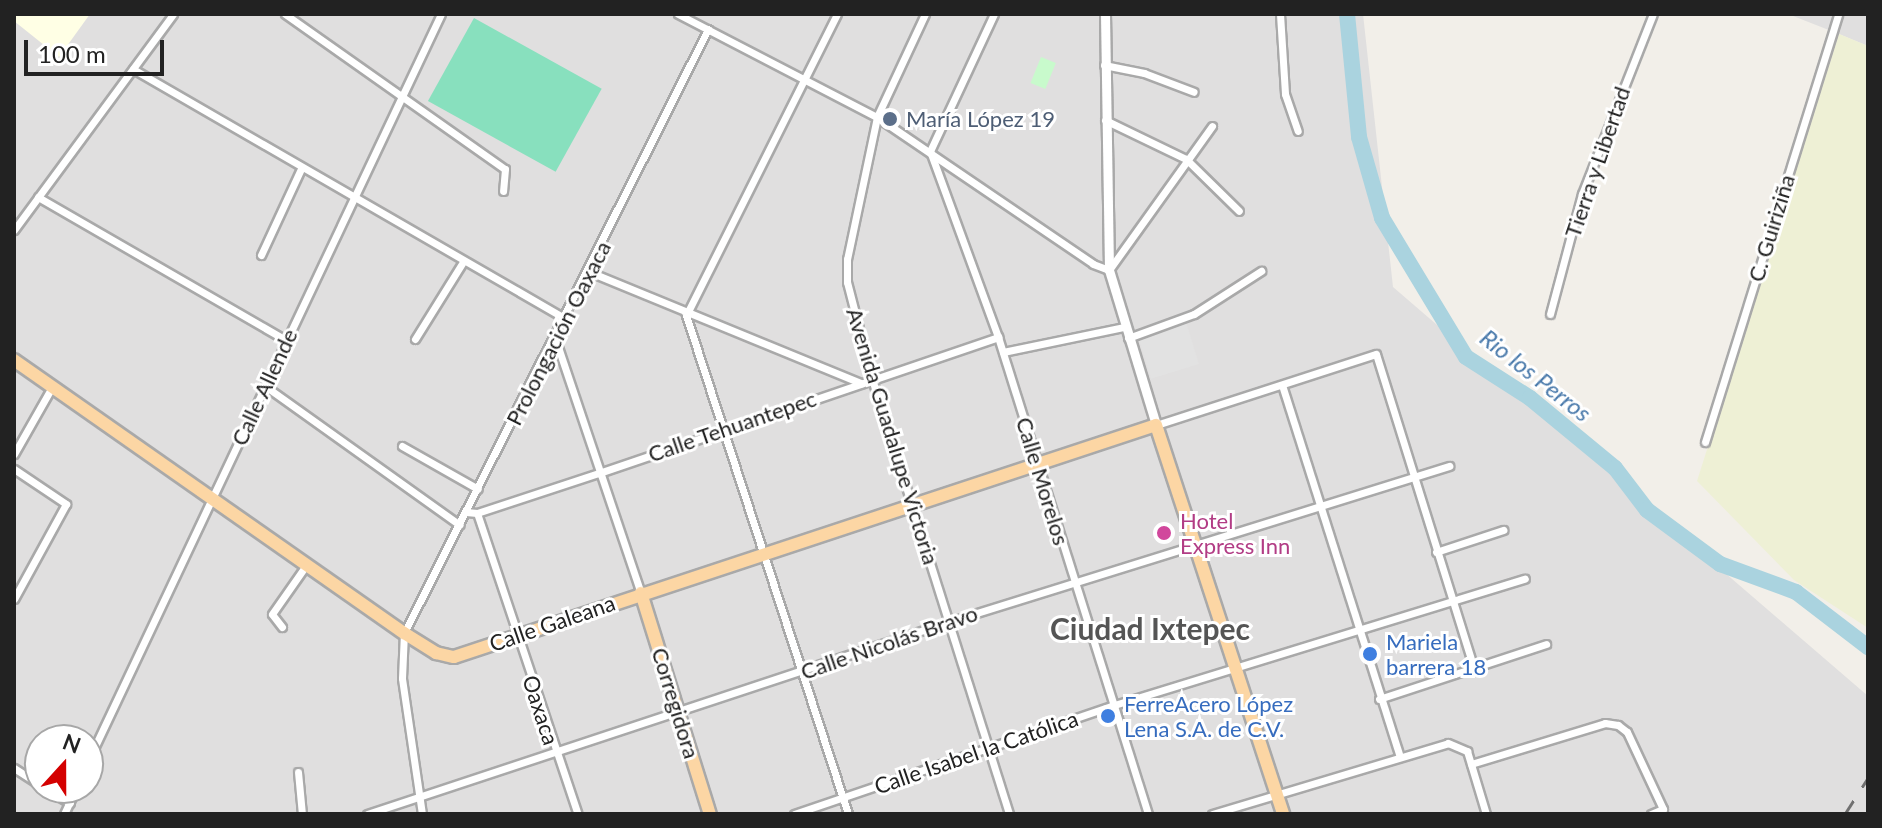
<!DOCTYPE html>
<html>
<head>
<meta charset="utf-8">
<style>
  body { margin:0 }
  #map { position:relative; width:1882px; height:828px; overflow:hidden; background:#f2efe9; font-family:Lato,sans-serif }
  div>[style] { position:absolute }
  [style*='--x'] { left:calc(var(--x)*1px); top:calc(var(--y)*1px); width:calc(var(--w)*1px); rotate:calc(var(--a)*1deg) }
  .residential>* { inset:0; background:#e0dfdf }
  .education>* { inset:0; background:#ffffe5 }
  .farmland>* { inset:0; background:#eef0d5 }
  .park>* { inset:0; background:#c8facc; transform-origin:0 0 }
  .pitch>* { inset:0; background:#88e0be; transform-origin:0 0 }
  .parking>* { inset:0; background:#e2e2e2; transform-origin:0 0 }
  .river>* { height:16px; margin:-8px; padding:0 8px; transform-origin:8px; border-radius:8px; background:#aad3df }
  .roads { filter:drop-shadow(2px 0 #a9a9a9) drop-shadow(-2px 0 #a9a9a9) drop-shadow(0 2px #a9a9a9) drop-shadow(0 -2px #a9a9a9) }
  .minor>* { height:7px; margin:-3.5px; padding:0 3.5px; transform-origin:3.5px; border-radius:3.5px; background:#fff }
  .tertiary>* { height:9px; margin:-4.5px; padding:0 4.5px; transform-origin:4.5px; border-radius:4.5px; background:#fff }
  .primary>* { height:12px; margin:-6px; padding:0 6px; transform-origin:6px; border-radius:6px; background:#fcd6a4 }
  .rail>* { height:3px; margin-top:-1.5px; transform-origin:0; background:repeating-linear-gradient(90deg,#707070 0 16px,transparent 0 32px) }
  .dots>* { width:22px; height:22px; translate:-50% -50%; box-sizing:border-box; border:4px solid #fff; border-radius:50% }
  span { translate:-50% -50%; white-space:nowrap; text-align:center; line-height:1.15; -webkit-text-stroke:6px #fff; paint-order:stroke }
  .service-label { font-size:22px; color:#4e5e75 }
  .left { translate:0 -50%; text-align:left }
  .street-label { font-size:22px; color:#222 }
  .hotel-label { font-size:22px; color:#b23c85 }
  .shop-label { font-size:22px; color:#366cbe }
  .water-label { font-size:24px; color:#4a7aab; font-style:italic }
  .district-label { font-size:30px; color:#555; font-weight:700 }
  .frame { position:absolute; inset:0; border:16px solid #222; pointer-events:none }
  .north { position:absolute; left:24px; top:724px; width:80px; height:80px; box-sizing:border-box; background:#fff; border:2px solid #a7a7a7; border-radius:50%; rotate:21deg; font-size:22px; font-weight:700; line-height:32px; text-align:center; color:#222 }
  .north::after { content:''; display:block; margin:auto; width:28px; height:36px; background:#d40000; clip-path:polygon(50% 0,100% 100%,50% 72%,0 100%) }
  .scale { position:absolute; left:24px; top:40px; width:140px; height:36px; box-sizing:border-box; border:4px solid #222; border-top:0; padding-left:10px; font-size:24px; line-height:28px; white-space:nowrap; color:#222; -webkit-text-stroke:6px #fff; paint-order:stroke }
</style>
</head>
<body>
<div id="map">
  <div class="residential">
    <i style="clip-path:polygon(evenodd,14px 14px,1363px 14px,1393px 287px,1868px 696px,1868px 814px,14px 814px,14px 14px,40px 740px,88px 740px,88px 788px,40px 788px,40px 740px)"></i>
    <i style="clip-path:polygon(1788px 14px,1868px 14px,1868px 46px,1839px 34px)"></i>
  </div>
  <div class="education">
    <i style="clip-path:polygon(14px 14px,90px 14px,59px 57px,14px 21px)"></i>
  </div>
  <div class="farmland">
    <i style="clip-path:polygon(1839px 34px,1868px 46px,1868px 628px,1794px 580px,1697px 481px)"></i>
  </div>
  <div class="park">
    <i style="left:1041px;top:57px;width:16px;height:28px;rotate:22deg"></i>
  </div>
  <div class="pitch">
    <i style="left:474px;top:18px;width:146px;height:95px;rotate:29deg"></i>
  </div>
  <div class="parking">
    <i style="left:1186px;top:322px;width:44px;height:50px;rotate:73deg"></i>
  </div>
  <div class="river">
    <i style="--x:1347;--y:14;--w:124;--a:84.4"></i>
    <i style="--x:1359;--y:137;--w:84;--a:74.1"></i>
    <i style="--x:1382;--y:218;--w:162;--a:58.9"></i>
    <i style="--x:1466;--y:357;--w:76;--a:32.6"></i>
    <i style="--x:1530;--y:398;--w:110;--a:39.5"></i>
    <i style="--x:1615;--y:468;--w:53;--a:52.7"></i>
    <i style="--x:1647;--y:510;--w:91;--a:36.5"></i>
    <i style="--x:1720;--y:564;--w:81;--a:20.2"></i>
    <i style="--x:1796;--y:592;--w:91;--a:37.4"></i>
  </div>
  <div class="roads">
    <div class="minor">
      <i style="--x:285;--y:14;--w:269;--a:35.2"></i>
      <i style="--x:505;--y:169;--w:22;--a:95"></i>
      <i style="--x:678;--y:14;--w:224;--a:27.4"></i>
      <i style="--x:877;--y:117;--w:261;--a:34.2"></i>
      <i style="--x:1093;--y:264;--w:17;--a:21"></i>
      <i style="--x:1109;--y:270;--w:177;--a:-54.4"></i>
      <i style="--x:837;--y:14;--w:337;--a:116.6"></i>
      <i style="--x:686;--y:315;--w:525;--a:72.01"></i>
      <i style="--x:925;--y:14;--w:114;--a:115"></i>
      <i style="--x:877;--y:117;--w:145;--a:101.9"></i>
      <i style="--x:847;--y:259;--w:23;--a:90"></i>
      <i style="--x:847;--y:282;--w:100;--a:75.5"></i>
      <i style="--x:872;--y:379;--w:456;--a:72.5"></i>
      <i style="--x:994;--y:14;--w:151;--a:115"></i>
      <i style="--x:930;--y:151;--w:198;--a:69.9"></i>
      <i style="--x:998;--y:337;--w:500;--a:72.54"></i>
      <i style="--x:1280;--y:14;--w:80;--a:86.4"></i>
      <i style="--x:1285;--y:94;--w:39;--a:71"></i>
      <i style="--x:1104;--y:65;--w:41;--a:11.3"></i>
      <i style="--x:1144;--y:73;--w:53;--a:20.8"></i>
      <i style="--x:133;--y:69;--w:500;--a:30"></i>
      <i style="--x:1105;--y:120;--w:90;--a:25.7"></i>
      <i style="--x:1186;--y:159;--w:74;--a:44.5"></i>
      <i style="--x:38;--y:197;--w:286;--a:30"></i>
      <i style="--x:14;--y:230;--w:268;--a:-53.6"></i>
      <i style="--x:261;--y:255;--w:95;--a:-65.1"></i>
      <i style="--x:590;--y:272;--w:293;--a:22.3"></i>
      <i style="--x:1550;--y:314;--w:124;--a:-75.1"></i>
      <i style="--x:1582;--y:194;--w:193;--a:-68.5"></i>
      <i style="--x:1128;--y:338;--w:70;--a:-20"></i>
      <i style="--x:1194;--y:314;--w:80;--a:-32.7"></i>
      <i style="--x:415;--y:339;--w:91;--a:-58.1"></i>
      <i style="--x:556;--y:341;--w:266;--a:71.4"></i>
      <i style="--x:1003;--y:352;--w:124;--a:-11.7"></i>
      <i style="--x:1282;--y:385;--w:390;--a:72.4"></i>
      <i style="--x:265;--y:386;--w:239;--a:35.5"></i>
      <i style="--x:1156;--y:425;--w:231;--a:-17.9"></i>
      <i style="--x:1376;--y:354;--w:327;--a:72.7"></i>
      <i style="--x:1705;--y:442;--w:448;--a:-72.7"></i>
      <i style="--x:402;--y:446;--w:87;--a:29.5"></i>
      <i style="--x:14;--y:454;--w:77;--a:-60.4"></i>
      <i style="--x:14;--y:469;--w:63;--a:33.9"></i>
      <i style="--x:66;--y:504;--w:108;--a:118.7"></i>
      <i style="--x:466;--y:512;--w:11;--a:5"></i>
      <i style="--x:477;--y:513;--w:128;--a:-18.2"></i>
      <i style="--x:599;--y:473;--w:422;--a:-18.8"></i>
      <i style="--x:477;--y:513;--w:317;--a:71.5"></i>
      <i style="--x:1436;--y:552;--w:71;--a:-18.2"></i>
      <i style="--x:282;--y:627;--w:16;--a:-128"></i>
      <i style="--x:272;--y:614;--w:61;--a:-55"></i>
      <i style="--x:1379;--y:699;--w:176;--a:-18.2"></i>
      <i style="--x:88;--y:761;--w:826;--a:-64.71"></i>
      <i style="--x:1471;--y:764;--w:140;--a:-17"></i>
      <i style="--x:1605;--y:723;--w:13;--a:9"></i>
      <i style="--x:1618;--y:725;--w:11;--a:38"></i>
      <i style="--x:1627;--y:732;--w:85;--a:64.9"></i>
      <i style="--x:1663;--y:809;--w:13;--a:157"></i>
      <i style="--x:14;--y:768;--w:31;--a:33"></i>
      <i style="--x:298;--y:772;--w:42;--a:84.6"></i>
      <i style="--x:45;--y:788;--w:29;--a:31"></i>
      <i style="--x:64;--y:814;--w:29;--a:-65"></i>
      <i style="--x:367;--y:814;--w:615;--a:-18.29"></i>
      <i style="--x:951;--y:621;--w:522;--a:-17.29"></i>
      <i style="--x:422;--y:814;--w:137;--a:-98.4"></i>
      <i style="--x:402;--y:678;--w:45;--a:-87.5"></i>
      <i style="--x:404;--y:633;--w:676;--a:-63.28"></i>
      <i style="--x:794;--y:814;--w:335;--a:-18.8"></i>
      <i style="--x:1111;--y:706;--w:433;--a:-17.1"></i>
      <i style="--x:1212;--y:814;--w:246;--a:-16.7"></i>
      <i style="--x:1448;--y:743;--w:21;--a:23"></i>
      <i style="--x:1467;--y:751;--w:66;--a:73.2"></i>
    </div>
    <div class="tertiary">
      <i style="--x:1105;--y:14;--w:256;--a:89.1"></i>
      <i style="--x:1109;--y:270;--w:162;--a:73.1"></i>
    </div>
    <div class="primary">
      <i style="--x:14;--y:360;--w:476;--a:35"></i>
      <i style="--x:404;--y:633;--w:38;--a:32"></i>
      <i style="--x:436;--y:653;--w:18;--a:13"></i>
      <i style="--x:454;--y:657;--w:739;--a:-18.29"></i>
      <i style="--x:1156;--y:425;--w:409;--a:71.9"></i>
      <i style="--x:641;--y:593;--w:232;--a:72.7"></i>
    </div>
  </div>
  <div class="rail">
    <i style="--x:1845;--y:814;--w:43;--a:-57.4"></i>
  </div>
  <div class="dots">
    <i style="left:890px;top:119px;background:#5c6f8a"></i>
    <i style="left:1164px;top:533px;background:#d1479c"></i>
    <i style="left:1370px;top:654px;background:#3f7fe0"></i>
    <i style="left:1108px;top:716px;background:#3f7fe0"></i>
  </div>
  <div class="service-label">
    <span class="left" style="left:906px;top:119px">María López 19</span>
  </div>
  <div class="street-label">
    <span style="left:1597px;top:162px;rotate:-71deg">Tierra y Libertad</span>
    <span style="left:1771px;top:228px;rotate:-73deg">C. Guiriziña</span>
    <span style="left:558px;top:333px;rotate:-63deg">Prolongación Oaxaca</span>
    <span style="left:264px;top:387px;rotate:-65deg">Calle Allende</span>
    <span style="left:732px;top:426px;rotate:-19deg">Calle Tehuantepec</span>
    <span style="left:893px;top:436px;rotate:73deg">Avenida Guadalupe Victoria</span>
    <span style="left:1043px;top:481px;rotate:73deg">Calle Morelos</span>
    <span style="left:552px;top:623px;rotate:-19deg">Calle Galeana</span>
    <span style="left:889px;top:642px;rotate:-19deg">Calle Nicolás Bravo</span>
    <span style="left:676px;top:703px;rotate:73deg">Corregidora</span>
    <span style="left:541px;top:710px;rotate:72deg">Oaxaca</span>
    <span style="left:976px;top:752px;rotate:-19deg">Calle Isabel la Católica</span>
  </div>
  <div class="hotel-label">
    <span class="left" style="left:1180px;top:533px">Hotel<br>Express Inn</span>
  </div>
  <div class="shop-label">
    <span class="left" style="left:1386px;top:654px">Mariela<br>barrera 18</span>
    <span class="left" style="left:1124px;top:716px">FerreAcero López<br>Lena S.A. de C.V.</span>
  </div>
  <div class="water-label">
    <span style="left:1536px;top:375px;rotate:38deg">Rio los Perros</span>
  </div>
  <div class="district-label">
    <span style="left:1150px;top:628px">Ciudad Ixtepec</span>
  </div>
  <div class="frame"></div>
  <div class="north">N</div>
  <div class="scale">100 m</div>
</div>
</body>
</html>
